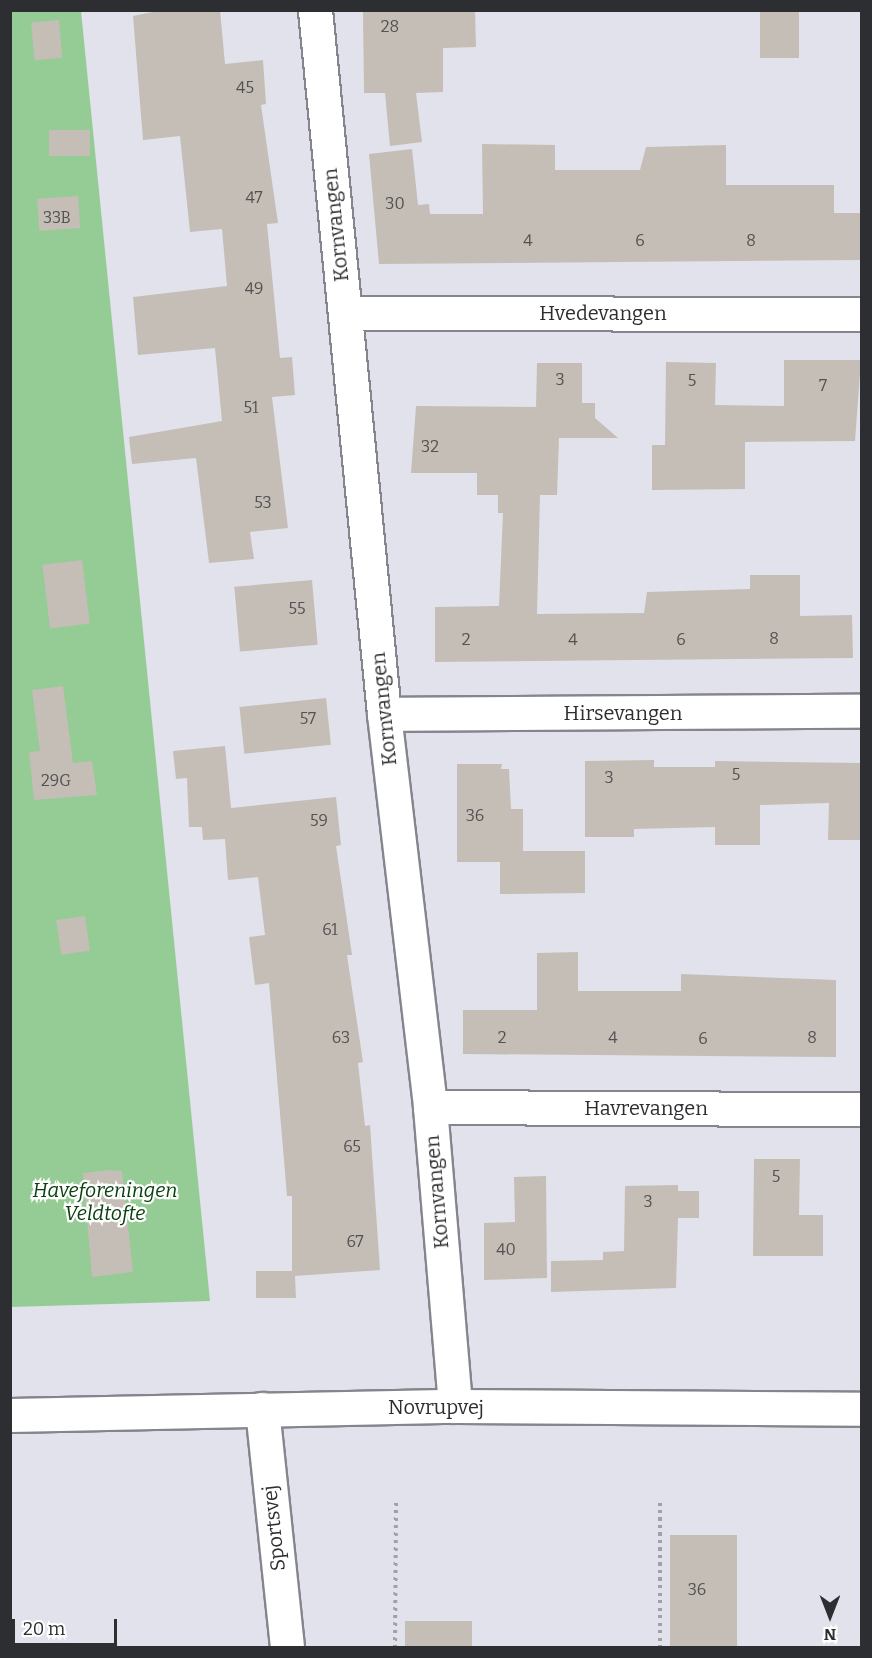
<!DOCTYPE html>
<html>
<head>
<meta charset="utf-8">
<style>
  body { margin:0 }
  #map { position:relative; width:872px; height:1658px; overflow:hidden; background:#e1e2eb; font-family:Bitter,serif }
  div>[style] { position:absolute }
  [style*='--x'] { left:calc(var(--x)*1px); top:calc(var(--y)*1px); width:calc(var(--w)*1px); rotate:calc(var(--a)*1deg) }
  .green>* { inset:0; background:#95cb95 }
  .building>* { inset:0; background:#c5beb7; transform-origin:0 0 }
  .path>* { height:4px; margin-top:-2px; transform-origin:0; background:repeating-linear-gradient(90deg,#a0a1a7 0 3px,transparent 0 7.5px) }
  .roads { filter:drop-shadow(2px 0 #85858e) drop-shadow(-2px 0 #85858e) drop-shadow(0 2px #85858e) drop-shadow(0 -2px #85858e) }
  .minor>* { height:33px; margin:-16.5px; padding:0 16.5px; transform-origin:16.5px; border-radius:16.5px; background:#fff }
  .tertiary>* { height:33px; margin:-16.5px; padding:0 16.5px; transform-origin:16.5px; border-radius:16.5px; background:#fff }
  span { translate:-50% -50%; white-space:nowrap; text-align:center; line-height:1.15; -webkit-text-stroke:4.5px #fff; paint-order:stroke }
  .number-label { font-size:16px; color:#535252 }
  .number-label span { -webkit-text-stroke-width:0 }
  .street-label { font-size:20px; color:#2d2e31 }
  .park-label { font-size:20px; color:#0a4010; font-style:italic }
  .frame { position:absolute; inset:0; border:12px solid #2d2e31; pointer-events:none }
  .north { position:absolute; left:800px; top:1586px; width:60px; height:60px; -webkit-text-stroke:4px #fff; paint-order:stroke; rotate:180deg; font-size:16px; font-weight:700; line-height:24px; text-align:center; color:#2d2e31 }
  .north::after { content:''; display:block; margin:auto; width:21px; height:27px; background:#2d2e31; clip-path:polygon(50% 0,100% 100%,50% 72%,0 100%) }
  .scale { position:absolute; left:12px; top:1619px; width:105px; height:27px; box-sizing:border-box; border:3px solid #2d2e31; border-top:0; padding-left:8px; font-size:18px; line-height:21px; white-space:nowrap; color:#2d2e31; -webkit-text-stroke:4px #fff; paint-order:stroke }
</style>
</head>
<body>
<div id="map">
  <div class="green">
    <i style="clip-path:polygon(10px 11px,81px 11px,210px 1301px,11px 1307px)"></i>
  </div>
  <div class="building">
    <i style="clip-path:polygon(162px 10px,220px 10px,225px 64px,263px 60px,266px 104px,261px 105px,278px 223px,267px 224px,280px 358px,292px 357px,295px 395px,272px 397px,288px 528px,250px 532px,254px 559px,209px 563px,196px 458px,132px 464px,129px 437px,222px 421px,215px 348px,138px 355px,133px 297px,227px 286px,222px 229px,190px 232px,180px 136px,143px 140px,133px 16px)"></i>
    <i style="left:760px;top:10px;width:39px;height:48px"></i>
    <i style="clip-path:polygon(475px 11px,476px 47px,443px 48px,443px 92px,416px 93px,422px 142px,390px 146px,385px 93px,364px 93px,363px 12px)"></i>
    <i style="left:59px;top:20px;width:38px;height:28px;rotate:85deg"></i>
    <i style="left:49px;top:130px;width:41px;height:26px"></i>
    <i style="clip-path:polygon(482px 144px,555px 145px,555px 170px,640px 170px,646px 147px,726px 145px,726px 185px,834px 185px,834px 213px,861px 213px,861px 260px,379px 264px,369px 154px,412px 149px,418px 205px,429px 204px,430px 214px,483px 214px)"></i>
    <i style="left:78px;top:196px;width:32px;height:41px;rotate:86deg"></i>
    <i style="clip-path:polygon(784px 360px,861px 360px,855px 441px,745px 442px,745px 489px,652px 490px,652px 445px,665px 445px,666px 362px,716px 363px,715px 405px,784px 406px)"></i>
    <i style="clip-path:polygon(537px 363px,582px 363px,582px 403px,595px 403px,595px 418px,618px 438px,559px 438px,557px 495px,540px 495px,537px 614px,644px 613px,647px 592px,750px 589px,750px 575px,800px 575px,800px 616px,852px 615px,853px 658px,435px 662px,435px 607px,499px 606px,503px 513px,498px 513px,498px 495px,477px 495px,477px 473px,411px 473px,416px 406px,536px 407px)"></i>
    <i style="left:82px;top:560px;width:64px;height:40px;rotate:83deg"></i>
    <i style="left:312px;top:580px;width:65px;height:78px;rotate:85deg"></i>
    <i style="clip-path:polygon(63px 686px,73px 763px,92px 761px,97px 795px,34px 800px,29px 752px,40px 751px,32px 690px)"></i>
    <i style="left:326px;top:698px;width:47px;height:87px;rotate:84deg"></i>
    <i style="clip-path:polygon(225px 746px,231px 808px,336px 797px,341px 845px,336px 846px,352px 955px,347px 955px,363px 1062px,358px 1063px,365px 1126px,370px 1125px,380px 1270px,295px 1276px,296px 1298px,256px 1298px,256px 1271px,292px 1271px,292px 1196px,287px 1196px,269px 983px,255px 985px,249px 937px,265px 935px,258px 877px,228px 880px,225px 839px,203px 840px,202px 827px,189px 827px,187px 778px,176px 779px,173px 751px)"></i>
    <i style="clip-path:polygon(654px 760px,654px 767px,715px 767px,715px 761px,861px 763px,861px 840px,828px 840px,829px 803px,760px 805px,760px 845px,715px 845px,715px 827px,634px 829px,634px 837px,585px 837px,585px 761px)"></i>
    <i style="clip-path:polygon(457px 764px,502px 764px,501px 769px,509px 769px,511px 809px,523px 809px,523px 851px,585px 851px,585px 893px,500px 894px,500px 862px,457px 862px)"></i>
    <i style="left:85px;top:916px;width:35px;height:29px;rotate:82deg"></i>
    <i style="clip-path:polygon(578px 952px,578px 991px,681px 991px,681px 974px,836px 980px,836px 1057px,463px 1054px,463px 1010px,537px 1010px,537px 953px)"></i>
    <i style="clip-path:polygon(754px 1159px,800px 1159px,799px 1215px,823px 1215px,823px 1256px,753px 1256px)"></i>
    <i style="clip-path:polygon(110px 1170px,122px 1171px,133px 1272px,92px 1277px,83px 1173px)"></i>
    <i style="clip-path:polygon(546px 1176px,547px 1278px,484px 1280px,484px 1223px,515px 1222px,514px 1177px)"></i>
    <i style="clip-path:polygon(678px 1185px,678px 1191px,699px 1191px,699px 1218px,678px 1218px,676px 1288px,551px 1292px,551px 1261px,603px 1260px,603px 1252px,624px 1251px,625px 1186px)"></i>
    <i style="left:670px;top:1535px;width:67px;height:112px"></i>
    <i style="left:405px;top:1621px;width:67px;height:26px"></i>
  </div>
  <div class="path">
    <i style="--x:395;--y:1648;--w:145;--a:-89.6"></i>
    <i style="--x:660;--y:1648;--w:145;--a:-90"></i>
  </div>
  <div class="roads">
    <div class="minor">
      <i style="--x:315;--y:10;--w:707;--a:84.4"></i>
      <i style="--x:384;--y:714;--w:396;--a:83.3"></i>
      <i style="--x:430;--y:1107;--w:300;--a:85.2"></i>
      <i style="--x:345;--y:313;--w:517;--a:0.11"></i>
      <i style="--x:384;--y:714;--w:478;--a:-0.4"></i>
      <i style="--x:430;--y:1107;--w:432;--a:0.3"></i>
    </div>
    <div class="tertiary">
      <i style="--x:262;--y:1409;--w:240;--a:84"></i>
      <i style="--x:10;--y:1415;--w:445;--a:-1.2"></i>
      <i style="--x:455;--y:1406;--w:407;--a:0.4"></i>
    </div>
  </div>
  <div class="number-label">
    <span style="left:390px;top:27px">28</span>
    <span style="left:245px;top:88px">45</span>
    <span style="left:254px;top:198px">47</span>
    <span style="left:395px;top:204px">30</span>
    <span style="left:57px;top:218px">33B</span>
    <span style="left:528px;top:241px">4</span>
    <span style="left:640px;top:241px">6</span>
    <span style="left:751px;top:241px">8</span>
    <span style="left:254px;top:289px">49</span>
    <span style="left:560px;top:380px">3</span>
    <span style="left:692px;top:381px">5</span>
    <span style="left:823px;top:386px">7</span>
    <span style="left:251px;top:408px">51</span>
    <span style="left:430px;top:447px">32</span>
    <span style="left:263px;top:503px">53</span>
    <span style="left:297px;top:609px">55</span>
    <span style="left:774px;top:639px">8</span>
    <span style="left:466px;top:640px">2</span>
    <span style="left:573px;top:640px">4</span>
    <span style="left:681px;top:640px">6</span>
    <span style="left:308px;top:719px">57</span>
    <span style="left:736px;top:775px">5</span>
    <span style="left:609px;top:778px">3</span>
    <span style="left:56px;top:781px">29G</span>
    <span style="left:475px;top:816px">36</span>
    <span style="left:319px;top:821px">59</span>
    <span style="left:330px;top:930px">61</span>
    <span style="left:341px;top:1038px">63</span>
    <span style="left:502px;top:1038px">2</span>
    <span style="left:613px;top:1038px">4</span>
    <span style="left:812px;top:1038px">8</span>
    <span style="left:703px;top:1039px">6</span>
    <span style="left:352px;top:1147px">65</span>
    <span style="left:776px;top:1177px">5</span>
    <span style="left:648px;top:1202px">3</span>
    <span style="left:355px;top:1242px">67</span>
    <span style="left:506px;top:1250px">40</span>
    <span style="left:697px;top:1590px">36</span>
  </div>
  <div class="street-label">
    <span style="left:336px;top:225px;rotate:-96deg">Kornvangen</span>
    <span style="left:603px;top:313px">Hvedevangen</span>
    <span style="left:384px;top:709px;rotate:-96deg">Kornvangen</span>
    <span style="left:623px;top:713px">Hirsevangen</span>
    <span style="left:646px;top:1108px">Havrevangen</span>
    <span style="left:437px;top:1192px;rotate:-95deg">Kornvangen</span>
    <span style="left:436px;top:1407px">Novrupvej</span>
    <span style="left:274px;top:1528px;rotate:-96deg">Sportsvej</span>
  </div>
  <div class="park-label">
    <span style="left:105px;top:1202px">Haveforeningen<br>Veldtofte</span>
  </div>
  <div class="frame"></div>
  <div class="north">N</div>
  <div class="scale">20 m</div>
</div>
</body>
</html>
